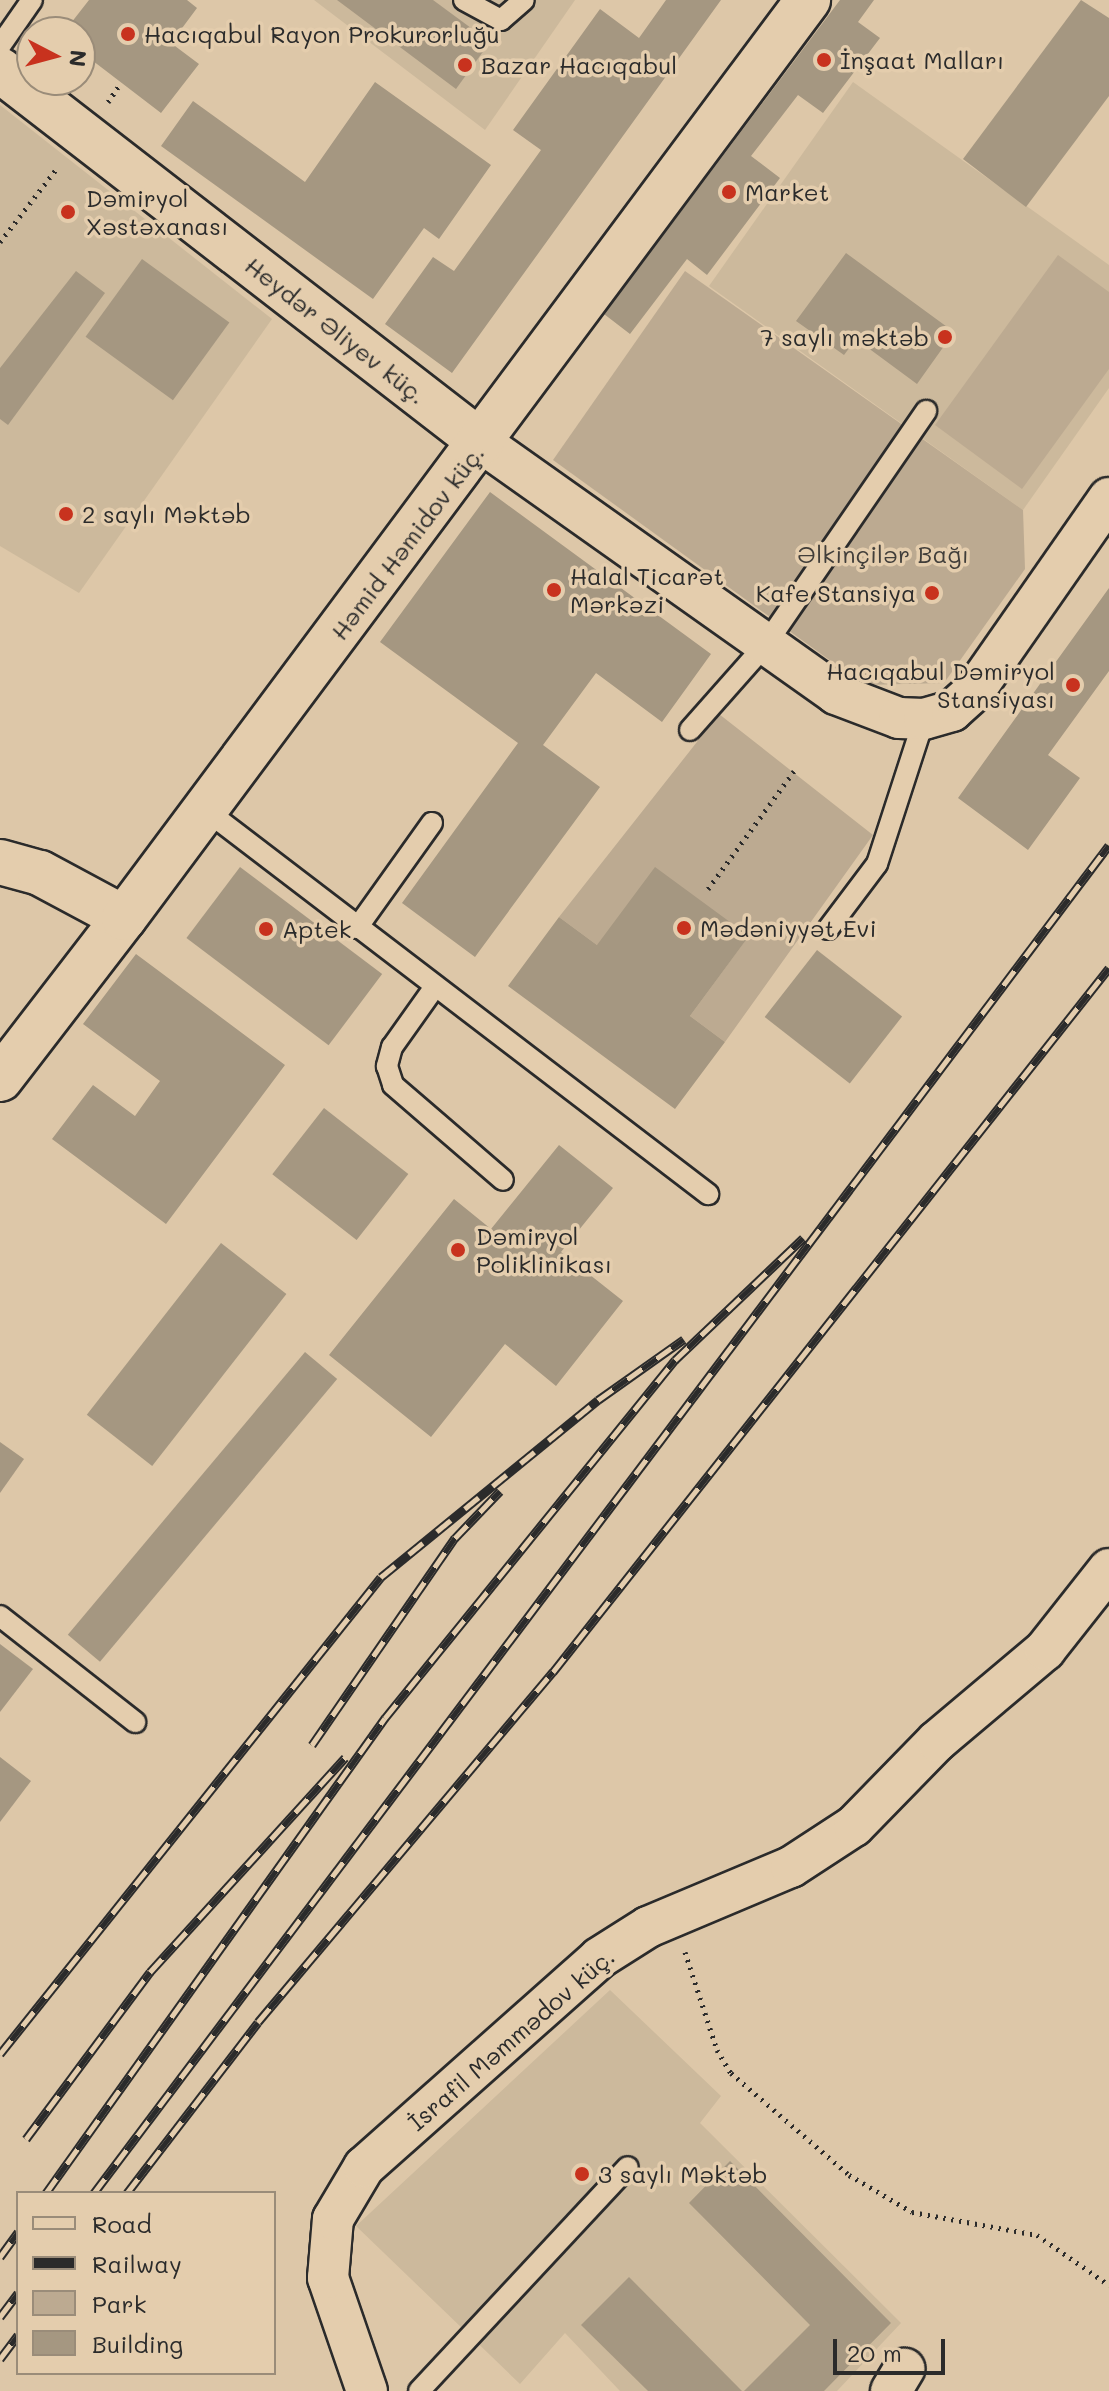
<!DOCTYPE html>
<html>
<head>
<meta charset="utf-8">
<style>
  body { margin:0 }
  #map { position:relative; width:1109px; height:2391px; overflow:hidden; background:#ddc7a8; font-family:Mali,sans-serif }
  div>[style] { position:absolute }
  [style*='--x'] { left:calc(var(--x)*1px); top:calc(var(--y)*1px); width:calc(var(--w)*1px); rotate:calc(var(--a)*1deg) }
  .built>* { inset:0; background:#ccb99c }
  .green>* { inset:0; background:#bcaa91 }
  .building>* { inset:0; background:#a59781; transform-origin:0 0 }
  .path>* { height:5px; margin-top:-2.5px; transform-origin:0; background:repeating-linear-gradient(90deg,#2b2b2b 0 2px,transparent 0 8px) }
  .roads { filter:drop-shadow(2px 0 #2b2b2b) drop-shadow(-2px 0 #2b2b2b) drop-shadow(0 2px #2b2b2b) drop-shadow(0 -2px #2b2b2b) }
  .service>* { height:20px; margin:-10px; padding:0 10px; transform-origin:10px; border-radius:10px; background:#e4cdad }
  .minor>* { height:40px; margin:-20px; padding:0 20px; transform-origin:20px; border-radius:20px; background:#e4cdad }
  .tertiary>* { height:44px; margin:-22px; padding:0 22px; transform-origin:22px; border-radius:22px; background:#e4cdad }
  .secondary>* { height:44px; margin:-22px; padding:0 22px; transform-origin:22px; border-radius:22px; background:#e4cdad }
  .rail>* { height:9px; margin-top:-4.5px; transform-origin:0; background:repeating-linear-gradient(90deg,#e4cdad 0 18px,#2b2b2b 0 36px); box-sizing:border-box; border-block:2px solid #2b2b2b }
  .dots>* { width:22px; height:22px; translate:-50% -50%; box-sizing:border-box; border:4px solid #e4cdad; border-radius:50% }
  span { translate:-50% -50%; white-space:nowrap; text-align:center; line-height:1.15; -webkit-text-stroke:7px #e4cdad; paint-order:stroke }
  .poi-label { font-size:24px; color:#2b2b2b }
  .left { translate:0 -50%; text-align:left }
  .right { translate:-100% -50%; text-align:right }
  .street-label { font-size:24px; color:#2b2b2b }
  .park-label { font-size:24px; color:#413e3a }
  .legend { position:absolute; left:16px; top:2191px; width:260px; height:184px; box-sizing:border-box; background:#e4cdad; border:2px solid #9a8c79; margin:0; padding:10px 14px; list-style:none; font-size:24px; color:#2b2b2b }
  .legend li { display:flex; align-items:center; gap:16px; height:40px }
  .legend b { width:40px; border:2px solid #9a8c79 }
  .north { position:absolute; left:16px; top:16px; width:80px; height:80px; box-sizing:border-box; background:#e4cdad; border:2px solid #9a8c79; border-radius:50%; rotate:96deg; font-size:22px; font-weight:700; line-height:32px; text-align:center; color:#2b2b2b }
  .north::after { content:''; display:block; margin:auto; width:28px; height:36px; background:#c8321e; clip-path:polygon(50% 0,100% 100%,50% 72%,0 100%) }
  .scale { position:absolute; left:833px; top:2339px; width:112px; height:36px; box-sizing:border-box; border:4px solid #2b2b2b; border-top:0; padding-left:10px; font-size:24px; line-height:28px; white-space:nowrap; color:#2b2b2b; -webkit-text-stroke:6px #e4cdad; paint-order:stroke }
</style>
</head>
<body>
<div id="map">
  <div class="built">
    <i style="clip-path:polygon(314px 0,575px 0,485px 130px)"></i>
    <i style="clip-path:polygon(853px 82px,1109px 265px,1109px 388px,1023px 510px,709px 286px)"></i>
    <i style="clip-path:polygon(0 105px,272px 319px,79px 593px,0 546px)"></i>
    <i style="clip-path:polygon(610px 1990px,721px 2096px,700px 2123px,901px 2323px,837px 2391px,620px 2391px,565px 2333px,520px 2384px,356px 2226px)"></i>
  </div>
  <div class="green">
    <i style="clip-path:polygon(1058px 255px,1109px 292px,1109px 369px,1022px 489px,935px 425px)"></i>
    <i style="clip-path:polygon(685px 271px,1023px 510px,1025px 569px,944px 683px,864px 685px,553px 460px)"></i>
    <i style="clip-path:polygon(719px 714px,873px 835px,725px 1042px,690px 1016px,748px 937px,597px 945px,559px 917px)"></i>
  </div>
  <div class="building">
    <i style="clip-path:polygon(89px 0,187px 0,197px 8px,171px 43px,199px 64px,161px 113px,80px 51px,80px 32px,64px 32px)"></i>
    <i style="clip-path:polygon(337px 0,433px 0,490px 42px,456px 89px)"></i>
    <i style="clip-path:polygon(666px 0,721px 0,452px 373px,385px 324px,433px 257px,454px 271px,541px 150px,513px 130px,600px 9px,639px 38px)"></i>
    <i style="clip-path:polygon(840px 0,874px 0,858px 22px,880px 38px,823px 113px,798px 95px,751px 156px,780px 178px,707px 275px,687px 259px,630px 334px,604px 314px)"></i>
    <i style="clip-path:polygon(1081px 0,1109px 18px,1109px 96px,1026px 207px,963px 159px)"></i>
    <i style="clip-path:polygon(375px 82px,491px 165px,439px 239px,424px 228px,373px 299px,161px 146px,193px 101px,305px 182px)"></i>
    <i style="clip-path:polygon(846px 253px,954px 332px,917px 384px,856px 339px,844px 355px,796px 321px)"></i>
    <i style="left:142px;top:259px;width:108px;height:96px;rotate:36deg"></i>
    <i style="clip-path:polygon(76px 271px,105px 293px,8px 425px,0 419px,0 368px)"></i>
    <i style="clip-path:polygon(490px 492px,711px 654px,662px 722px,596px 673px,543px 745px,600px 787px,475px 957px,402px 903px,518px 743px,380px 642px)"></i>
    <i style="clip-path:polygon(1109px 588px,1109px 671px,1048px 755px,1080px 778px,1028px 850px,958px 798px)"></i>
    <i style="left:240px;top:867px;width:178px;height:89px;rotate:37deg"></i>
    <i style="clip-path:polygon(655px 867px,749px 936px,690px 1016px,725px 1042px,675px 1109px,508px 986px,559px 917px,597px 945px)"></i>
    <i style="left:817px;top:950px;width:108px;height:85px;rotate:38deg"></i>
    <i style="clip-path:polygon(136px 954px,285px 1065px,166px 1224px,52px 1139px,93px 1085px,135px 1116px,160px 1081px,83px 1024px)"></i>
    <i style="left:324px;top:1108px;width:107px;height:84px;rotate:38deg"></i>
    <i style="clip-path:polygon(559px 1145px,613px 1188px,561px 1252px,623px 1301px,556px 1386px,505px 1344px,431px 1437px,329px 1355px,454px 1199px,491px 1229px)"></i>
    <i style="left:221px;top:1243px;width:83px;height:218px;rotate:38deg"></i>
    <i style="left:305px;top:1352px;width:42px;height:369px;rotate:40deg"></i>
    <i style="clip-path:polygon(0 1442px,24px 1459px,0 1493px)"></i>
    <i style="clip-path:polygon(0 1644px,33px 1669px,0 1712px)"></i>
    <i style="clip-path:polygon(0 1757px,31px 1781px,0 1822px)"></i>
    <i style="clip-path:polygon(730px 2161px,891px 2323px,824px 2391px,744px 2391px,810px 2325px,689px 2203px)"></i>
    <i style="clip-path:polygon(629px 2277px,742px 2391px,648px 2391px,581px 2325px)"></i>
  </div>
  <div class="path">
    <i style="--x:108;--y:102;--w:23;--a:-56"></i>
    <i style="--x:0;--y:242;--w:95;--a:-52.3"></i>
    <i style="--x:708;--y:889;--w:146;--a:-53.9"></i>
    <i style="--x:685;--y:1952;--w:103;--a:71.9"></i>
    <i style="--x:717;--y:2050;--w:27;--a:59"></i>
    <i style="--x:731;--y:2073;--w:156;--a:40.8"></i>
    <i style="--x:849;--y:2175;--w:73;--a:30.4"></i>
    <i style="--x:912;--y:2212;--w:127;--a:10.4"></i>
    <i style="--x:1037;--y:2235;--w:88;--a:34.8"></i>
  </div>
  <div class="roads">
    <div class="service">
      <i style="--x:464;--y:0;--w:42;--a:28.4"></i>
      <i style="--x:501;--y:20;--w:30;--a:-41"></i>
      <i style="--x:0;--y:46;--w:56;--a:-55.2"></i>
      <i style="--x:690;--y:730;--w:115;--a:-48.5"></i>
      <i style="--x:766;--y:644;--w:283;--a:-55.5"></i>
      <i style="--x:203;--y:808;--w:636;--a:37.39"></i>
      <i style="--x:357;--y:928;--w:129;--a:-54.5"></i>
      <i style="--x:828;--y:929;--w:81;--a:-53"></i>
      <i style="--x:877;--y:864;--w:152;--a:-72"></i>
      <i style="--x:434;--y:988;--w:72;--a:125.4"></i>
      <i style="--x:392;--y:1047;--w:20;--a:105"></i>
      <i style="--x:387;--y:1066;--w:20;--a:72"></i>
      <i style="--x:393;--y:1085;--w:145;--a:40.8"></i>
      <i style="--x:0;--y:1616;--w:172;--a:38.1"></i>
      <i style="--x:419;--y:2391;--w:306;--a:-47"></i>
    </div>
    <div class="minor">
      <i style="--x:482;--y:443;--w:434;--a:35.3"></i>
      <i style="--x:836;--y:694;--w:67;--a:20.9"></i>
      <i style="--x:899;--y:718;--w:25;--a:2"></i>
      <i style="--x:924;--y:719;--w:29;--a:-16"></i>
      <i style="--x:952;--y:711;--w:31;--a:-42"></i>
      <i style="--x:975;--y:690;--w:234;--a:-55.1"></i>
      <i style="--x:367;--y:2391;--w:120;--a:-109"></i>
      <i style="--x:328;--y:2278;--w:59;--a:-85.2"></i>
      <i style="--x:333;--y:2219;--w:61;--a:-59.2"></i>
      <i style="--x:364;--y:2167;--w:314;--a:-41.6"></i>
      <i style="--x:599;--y:1958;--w:58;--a:-32.3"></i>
      <i style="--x:648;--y:1927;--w:155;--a:-22.8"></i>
      <i style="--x:791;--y:1867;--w:75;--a:-33.1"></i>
      <i style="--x:854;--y:1826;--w:119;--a:-45.7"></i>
      <i style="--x:937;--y:1741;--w:141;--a:-40.1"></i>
      <i style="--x:1045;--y:1650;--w:103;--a:-51.7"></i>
      <i style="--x:891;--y:2391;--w:26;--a:-59"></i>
    </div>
    <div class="tertiary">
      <i style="--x:0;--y:1079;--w:203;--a:-52.4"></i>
    </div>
    <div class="secondary">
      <i style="--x:0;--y:70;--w:609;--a:37.73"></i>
      <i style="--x:0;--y:862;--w:41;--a:15.4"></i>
      <i style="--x:40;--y:873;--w:95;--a:28.2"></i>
      <i style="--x:124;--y:918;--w:1145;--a:-53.31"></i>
    </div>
  </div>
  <div class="rail">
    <i style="--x:312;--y:1745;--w:252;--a:-55.4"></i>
    <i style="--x:455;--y:1538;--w:65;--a:-46.2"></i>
    <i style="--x:0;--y:2054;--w:610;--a:-51.38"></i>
    <i style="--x:381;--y:1577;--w:280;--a:-39.2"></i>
    <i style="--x:598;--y:1400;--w:105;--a:-35.3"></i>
    <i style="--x:26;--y:2139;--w:208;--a:-53.4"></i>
    <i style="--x:150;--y:1972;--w:290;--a:-47.7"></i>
    <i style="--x:46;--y:2193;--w:584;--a:-54.49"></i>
    <i style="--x:385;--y:1718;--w:461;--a:-51"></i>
    <i style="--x:675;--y:1360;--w:177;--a:-43.6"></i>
    <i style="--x:94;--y:2193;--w:1687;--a:-53.02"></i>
    <i style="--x:127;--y:2193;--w:215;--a:-52.5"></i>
    <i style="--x:258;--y:2022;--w:458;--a:-49.9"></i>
    <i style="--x:553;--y:1672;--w:897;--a:-51.7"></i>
    <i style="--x:0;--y:2257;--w:31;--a:-54"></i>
    <i style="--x:0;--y:2317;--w:30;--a:-53"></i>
    <i style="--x:0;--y:2359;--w:30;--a:-53"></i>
  </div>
  <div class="dots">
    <i style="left:128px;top:34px;background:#c8321e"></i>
    <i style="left:824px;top:60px;background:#c8321e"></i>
    <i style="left:465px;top:65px;background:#c8321e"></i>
    <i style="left:729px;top:192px;background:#c8321e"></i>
    <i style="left:68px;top:212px;background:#c8321e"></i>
    <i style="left:945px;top:337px;background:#c8321e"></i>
    <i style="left:66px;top:514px;background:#c8321e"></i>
    <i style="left:554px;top:590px;background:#c8321e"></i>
    <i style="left:932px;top:593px;background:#c8321e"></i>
    <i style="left:1073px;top:685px;background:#c8321e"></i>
    <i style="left:684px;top:928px;background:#c8321e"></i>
    <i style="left:266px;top:929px;background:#c8321e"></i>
    <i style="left:458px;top:1250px;background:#c8321e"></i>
    <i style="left:582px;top:2174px;background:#c8321e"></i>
  </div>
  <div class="poi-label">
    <span class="left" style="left:144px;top:34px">Hacıqabul Rayon Prokurorluğu</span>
    <span class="left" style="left:840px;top:60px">İnşaat Malları</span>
    <span class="left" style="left:481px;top:65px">Bazar Hacıqabul</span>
    <span class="left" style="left:745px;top:192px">Market</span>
    <span class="left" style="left:86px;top:212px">Dəmiryol<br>Xəstəxanası</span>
    <span class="right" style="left:929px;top:337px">7 saylı məktəb</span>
    <span class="left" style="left:82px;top:514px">2 saylı Məktəb</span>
    <span class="left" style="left:570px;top:590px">Halal Ticarət<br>Mərkəzi</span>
    <span class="right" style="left:916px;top:593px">Kafe Stansiya</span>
    <span class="right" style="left:1055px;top:685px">Hacıqabul Dəmiryol<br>Stansiyası</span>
    <span class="left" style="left:700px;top:928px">Mədəniyyət Evi</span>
    <span class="left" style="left:282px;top:929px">Aptek</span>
    <span class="left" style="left:476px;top:1250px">Dəmiryol<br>Poliklinikası</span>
    <span class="left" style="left:598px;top:2174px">3 saylı Məktəb</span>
  </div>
  <div class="street-label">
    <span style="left:336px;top:330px;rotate:38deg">Heydər Əliyev küç.</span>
    <span style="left:407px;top:542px;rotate:-53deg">Həmid Həmidov küç.</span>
    <span style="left:511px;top:2039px;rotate:-41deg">İsrafil Məmmədov küç.</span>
  </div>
  <div class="park-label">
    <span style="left:883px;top:554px">Əlkinçilər Bağı</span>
  </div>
  <ul class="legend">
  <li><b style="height:10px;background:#e4cdad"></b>Road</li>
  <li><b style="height:10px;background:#2b2b2b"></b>Railway</li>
  <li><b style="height:22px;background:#bcaa91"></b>Park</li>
  <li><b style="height:22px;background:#a59781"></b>Building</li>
  </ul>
  <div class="north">N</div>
  <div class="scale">20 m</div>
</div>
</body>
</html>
